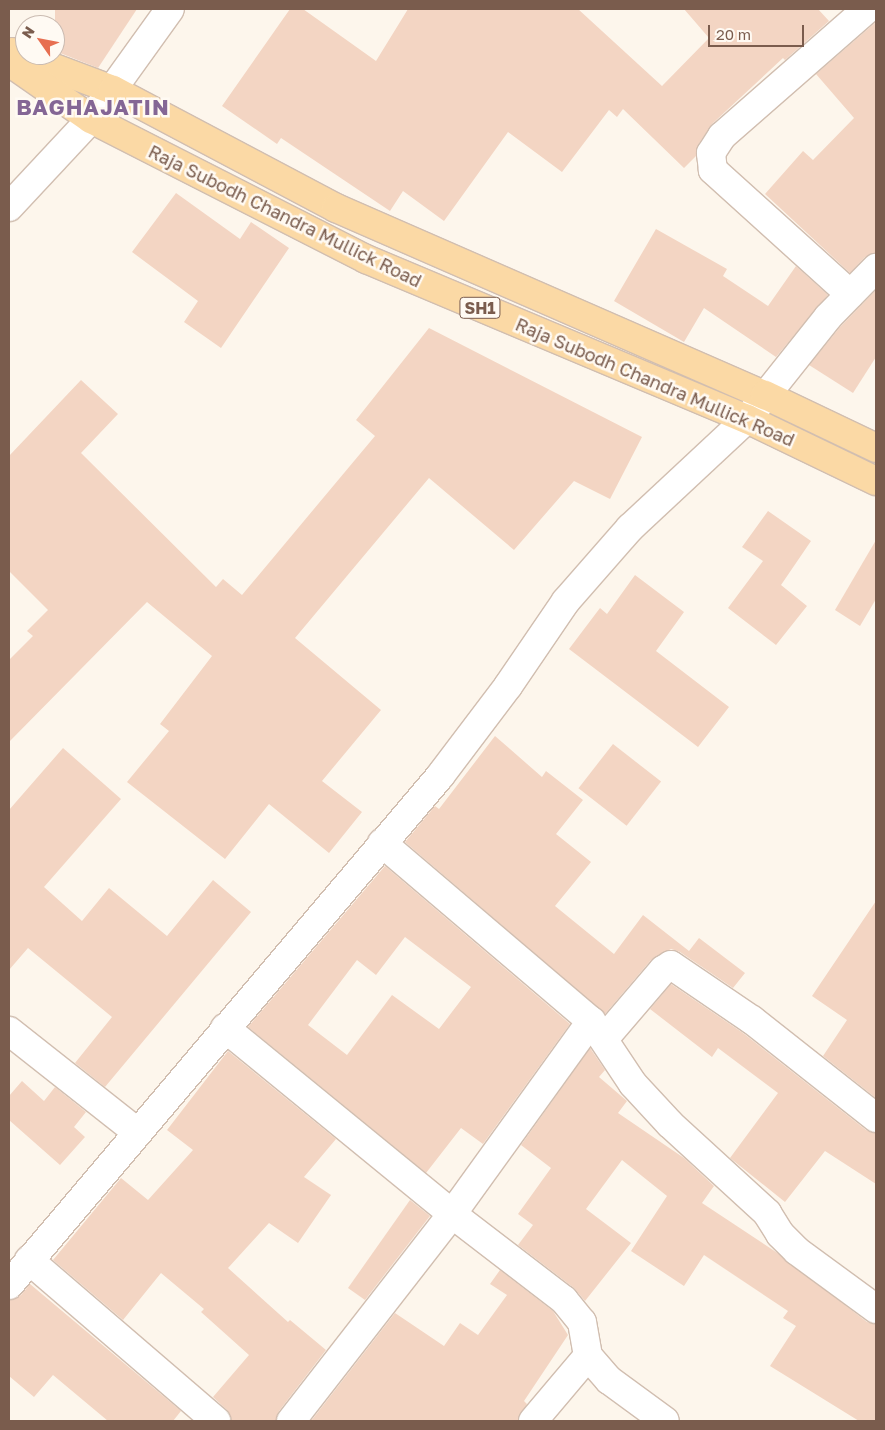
<!DOCTYPE html>
<html>
<head>
<meta charset="utf-8">
<style>
  body { margin:0 }
  #map { position:relative; width:885px; height:1430px; overflow:hidden; background:#fdf6ec; font-family:"Golos Text",sans-serif }
  div>[style] { position:absolute }
  [style*='--x'] { left:calc(var(--x)*1px); top:calc(var(--y)*1px); width:calc(var(--w)*1px); rotate:calc(var(--a)*1deg) }
  .building>* { inset:0; background:#f3d5c3; transform-origin:0 0 }
  .roads { filter:drop-shadow(1px 0 #d1beb0) drop-shadow(-1px 0 #d1beb0) drop-shadow(0 1px #d1beb0) drop-shadow(0 -1px #d1beb0) }
  .minor>* { height:28px; margin:-14px; padding:0 14px; transform-origin:14px; border-radius:14px; background:#fff }
  .major>* { height:28px; margin:-14px; padding:0 14px; transform-origin:14px; border-radius:14px; background:#fbd9a5 }
  span { translate:-50% -50%; white-space:nowrap; text-align:center; line-height:1.15; -webkit-text-stroke:5px #fffaf3; paint-order:stroke }
  .shield-label span { padding:1px 4px; background:#fffaf3; border:1px solid; border-radius:4px; -webkit-text-stroke-width:0 }
  .shield-label { font-size:16px; color:#7a5c4d; font-weight:700 }
  .street-label { font-size:18px; color:#7a5c4d }
  .district-label { font-size:22px; color:#846695; font-weight:700; letter-spacing:1px }
  .frame { position:absolute; inset:0; border:10px solid #7a5c4d; pointer-events:none }
  .north { position:absolute; left:15px; top:15px; width:50px; height:50px; box-sizing:border-box; background:#fffaf3; border:1px solid #cabbb1; border-radius:50%; rotate:303deg; font-size:14px; font-weight:700; line-height:20px; text-align:center; color:#7a5c4d }
  .north::after { content:''; display:block; margin:auto; width:18px; height:22px; background:#e76f51; clip-path:polygon(50% 0,100% 100%,50% 72%,0 100%) }
  .scale { position:absolute; left:708px; top:25px; width:96px; height:22px; box-sizing:border-box; border:2px solid #7a5c4d; border-top:0; padding-left:6px; font-size:15px; line-height:18px; white-space:nowrap; color:#7a5c4d; -webkit-text-stroke:4px #fffaf3; paint-order:stroke }
</style>
</head>
<body>
<div id="map">
  <div class="building">
    <i style="clip-path:polygon(55px 9px,137px 9px,98px 68px,55px 51px)"></i>
    <i style="clip-path:polygon(290px 9px,303px 9px,376px 61px,408px 9px,578px 9px,662px 86px,709px 38px,684px 9px,818px 9px,829px 21px,785px 60px,783px 58px,712px 124px,698px 145px,696px 156px,684px 168px,623px 109px,617px 117px,609px 110px,562px 172px,508px 132px,444px 221px,403px 191px,390px 211px,281px 138px,277px 144px,222px 106px)"></i>
    <i style="clip-path:polygon(876px 22px,876px 253px,865px 257px,850px 273px,765px 194px,803px 151px,813px 160px,854px 118px,816px 74px)"></i>
    <i style="clip-path:polygon(176px 193px,240px 239px,251px 222px,289px 248px,221px 348px,184px 322px,198px 301px,132px 252px)"></i>
    <i style="clip-path:polygon(656px 229px,727px 269px,723px 276px,768px 306px,796px 266px,828px 295px,776px 357px,704px 308px,684px 342px,614px 301px)"></i>
    <i style="clip-path:polygon(876px 290px,876px 357px,853px 393px,809px 365px,840px 327px)"></i>
    <i style="clip-path:polygon(429px 328px,642px 437px,610px 499px,574px 481px,514px 550px,429px 478px,295px 638px,381px 710px,322px 781px,362px 812px,329px 853px,269px 804px,225px 859px,127px 782px,169px 731px,160px 724px,212px 656px,147px 602px,9px 742px,9px 660px,33px 636px,27px 631px,48px 610px,9px 571px,9px 456px,81px 380px,118px 414px,81px 453px,216px 587px,223px 579px,242px 595px,375px 436px,356px 420px)"></i>
    <i style="clip-path:polygon(768px 511px,811px 541px,781px 585px,807px 606px,776px 645px,728px 608px,763px 561px,742px 547px)"></i>
    <i style="clip-path:polygon(876px 540px,876px 599px,860px 626px,835px 610px)"></i>
    <i style="clip-path:polygon(635px 575px,684px 612px,656px 651px,729px 707px,698px 747px,569px 649px,600px 608px,607px 614px)"></i>
    <i style="clip-path:polygon(495px 736px,542px 777px,546px 771px,583px 800px,556px 834px,591px 862px,555px 906px,614px 954px,643px 915px,689px 951px,699px 938px,745px 973px,733px 988px,680px 952px,671px 949px,651px 960px,605px 1014px,405px 842px,435px 806px,439px 809px)"></i>
    <i style="left:613px;top:744px;width:61px;height:56px;rotate:38deg"></i>
    <i style="clip-path:polygon(63px 748px,121px 799px,44px 887px,82px 921px,109px 888px,167px 936px,213px 880px,251px 912px,105px 1087px,75px 1063px,112px 1017px,28px 948px,9px 970px,9px 810px)"></i>
    <i style="clip-path:polygon(evenodd,385px 866px,570px 1024px,483px 1144px,461px 1128px,426px 1173px,248px 1027px,385px 866px,405px 937px,471px 987px,439px 1029px,392px 995px,347px 1055px,308px 1025px,357px 960px,376px 975px,405px 937px)"></i>
    <i style="clip-path:polygon(876px 901px,876px 1098px,823px 1056px,847px 1020px,812px 996px)"></i>
    <i style="clip-path:polygon(671px 984px,743px 1033px,866px 1130px,876px 1133px,876px 1184px,825px 1151px,785px 1202px,730px 1158px,778px 1093px,718px 1048px,712px 1057px,650px 1009px)"></i>
    <i style="clip-path:polygon(590px 1048px,605px 1070px,599px 1077px,627px 1101px,618px 1113px,684px 1158px,714px 1186px,702px 1203px,776px 1252px,867px 1322px,876px 1324px,876px 1421px,859px 1421px,770px 1366px,796px 1326px,783px 1318px,788px 1311px,704px 1255px,684px 1286px,631px 1251px,667px 1196px,622px 1160px,586px 1209px,631px 1243px,585px 1301px,574px 1288px,518px 1245px,533px 1225px,518px 1214px,551px 1168px,521px 1145px)"></i>
    <i style="clip-path:polygon(228px 1051px,336px 1139px,304px 1177px,331px 1195px,298px 1243px,269px 1223px,228px 1268px,288px 1322px,290px 1320px,326px 1350px,279px 1411px,276px 1421px,231px 1421px,227px 1410px,213px 1397px,249px 1355px,201px 1312px,204px 1309px,161px 1273px,123px 1320px,53px 1260px,121px 1178px,148px 1200px,193px 1150px,167px 1130px)"></i>
    <i style="clip-path:polygon(22px 1081px,44px 1101px,55px 1087px,86px 1112px,74px 1127px,85px 1137px,60px 1165px,9px 1120px,9px 1096px)"></i>
    <i style="clip-path:polygon(410px 1200px,430px 1216px,365px 1300px,348px 1288px)"></i>
    <i style="clip-path:polygon(500px 1270px,553px 1311px,568px 1335px,524px 1401px,527px 1404px,518px 1421px,311px 1421px,395px 1313px,444px 1346px,460px 1323px,478px 1335px,507px 1295px,490px 1284px)"></i>
    <i style="clip-path:polygon(30px 1284px,181px 1411px,173px 1421px,108px 1421px,53px 1375px,34px 1397px,9px 1376px,9px 1300px,21px 1295px)"></i>
  </div>
  <div class="roads">
    <div class="minor">
      <i style="--x:9;--y:207;--w:120;--a:-47"></i>
      <i style="--x:91;--y:119;--w:135;--a:-54.3"></i>
      <i style="--x:850;--y:294;--w:185;--a:-137.9"></i>
      <i style="--x:713;--y:170;--w:17;--a:-97"></i>
      <i style="--x:711;--y:153;--w:20;--a:-57"></i>
      <i style="--x:722;--y:136;--w:193;--a:-41.2"></i>
      <i style="--x:382;--y:843;--w:275;--a:40.4"></i>
      <i style="--x:591;--y:1021;--w:76;--a:56.3"></i>
      <i style="--x:633;--y:1084;--w:54;--a:47.2"></i>
      <i style="--x:670;--y:1124;--w:132;--a:42.5"></i>
      <i style="--x:767;--y:1213;--w:25;--a:58"></i>
      <i style="--x:780;--y:1234;--w:24;--a:45"></i>
      <i style="--x:797;--y:1251;--w:98;--a:36.3"></i>
      <i style="--x:225;--y:1028;--w:293;--a:39.3"></i>
      <i style="--x:452;--y:1214;--w:141;--a:37.5"></i>
      <i style="--x:564;--y:1300;--w:28;--a:51"></i>
      <i style="--x:582;--y:1322;--w:35;--a:80"></i>
      <i style="--x:588;--y:1356;--w:32;--a:49"></i>
      <i style="--x:609;--y:1380;--w:69;--a:36.2"></i>
      <i style="--x:9;--y:1031;--w:164;--a:38.3"></i>
      <i style="--x:604;--y:1039;--w:91;--a:-49.5"></i>
      <i style="--x:663;--y:970;--w:9;--a:-32"></i>
      <i style="--x:671;--y:965;--w:98;--a:34.2"></i>
      <i style="--x:752;--y:1020;--w:158;--a:38.3"></i>
      <i style="--x:29;--y:1260;--w:247;--a:40.7"></i>
      <i style="--x:9;--y:1285;--w:667;--a:-49.74"></i>
      <i style="--x:440;--y:776;--w:113;--a:-52.9"></i>
      <i style="--x:508;--y:686;--w:103;--a:-55.7"></i>
      <i style="--x:566;--y:601;--w:97;--a:-48.8"></i>
      <i style="--x:630;--y:528;--w:160;--a:-43"></i>
      <i style="--x:747;--y:419;--w:130;--a:-51.5"></i>
      <i style="--x:828;--y:317;--w:69;--a:-45.6"></i>
      <i style="--x:291;--y:1421;--w:262;--a:-52.1"></i>
      <i style="--x:452;--y:1214;--w:238;--a:-54.2"></i>
      <i style="--x:533;--y:1421;--w:85;--a:-49.8"></i>
    </div>
    <div class="major">
      <i style="--x:12;--y:52;--w:108;--a:20.6"></i>
      <i style="--x:113;--y:90;--w:252;--a:27.9"></i>
      <i style="--x:336;--y:208;--w:468;--a:23.6"></i>
      <i style="--x:765;--y:395;--w:123;--a:25.5"></i>
      <i style="--x:9;--y:62;--w:100;--a:34.8"></i>
      <i style="--x:91;--y:119;--w:309;--a:27"></i>
      <i style="--x:366;--y:259;--w:413;--a:22.8"></i>
      <i style="--x:747;--y:419;--w:143;--a:25.7"></i>
    </div>
  </div>
  <div class="shield-label">
    <span style="left:480px;top:308px">SH1</span>
  </div>
  <div class="street-label">
    <span style="left:285px;top:216px;rotate:26deg">Raja Subodh Chandra Mullick Road</span>
    <span style="left:655px;top:382px;rotate:23deg">Raja Subodh Chandra Mullick Road</span>
  </div>
  <div class="district-label">
    <span style="left:93px;top:107px">BAGHAJATIN</span>
  </div>
  <div class="frame"></div>
  <div class="north">N</div>
  <div class="scale">20 m</div>
</div>
</body>
</html>
